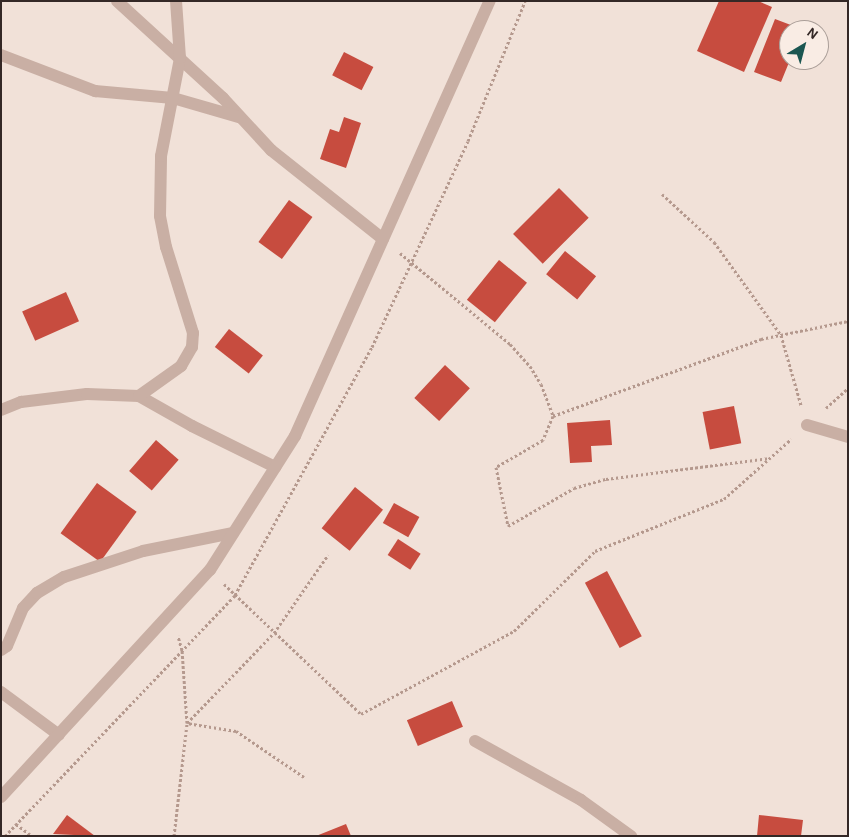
<!DOCTYPE html>
<html>
<head>
<meta charset="utf-8">
<style>
  body { margin:0 }
  #map { position:relative; width:849px; height:837px; overflow:hidden; background:#f1e1d8; font-family:"Alegreya Sans",sans-serif }
  div>[style] { position:absolute }
  [style*='--x'] { left:calc(var(--x)*1px); top:calc(var(--y)*1px); width:calc(var(--w)*1px); rotate:calc(var(--a)*1deg) }
  .building>* { inset:0; background:#c74c3f; transform-origin:0 0 }
  .path>* { height:3px; margin-top:-1.5px; transform-origin:0; background:repeating-linear-gradient(90deg,#b5998e 0 2.5px,transparent 0 5px) }
  .minor>* { height:12px; margin:-6px; padding:0 6px; transform-origin:6px; border-radius:6px; background:#c9afa4 }
  span { translate:-50% -50%; white-space:nowrap; text-align:center; line-height:1.15; -webkit-text-stroke:4px #f9ece4; paint-order:stroke }
  .frame { position:absolute; inset:0; border:2px solid #342826; pointer-events:none }
  .north { position:absolute; left:779px; top:20px; width:50px; height:50px; box-sizing:border-box; background:#f9ece4; border:1px solid #aa9e98; border-radius:50%; rotate:37deg; font-size:14px; font-weight:700; line-height:20px; text-align:center; color:#342826 }
  .north::after { content:''; display:block; margin:auto; width:18px; height:22px; background:#1b5651; clip-path:polygon(50% 0,100% 100%,50% 72%,0 100%) }
</style>
</head>
<body>
<div id="map">
  <div class="building">
    <i style="clip-path:polygon(719px 1px,758px 1px,772px 7px,744px 72px,697px 51px)"></i>
    <i style="clip-path:polygon(775px 19px,804px 30px,789px 30px,790px 60px,781px 82px,754px 72px)"></i>
    <i style="left:344px;top:52px;width:33px;height:26px;rotate:27deg"></i>
    <i style="clip-path:polygon(344px 117px,361px 123px,346px 168px,320px 159px,330px 129px,339px 132px)"></i>
    <i style="left:559px;top:188px;width:42px;height:65px;rotate:45deg"></i>
    <i style="left:289px;top:200px;width:29px;height:52px;rotate:36deg"></i>
    <i style="left:565px;top:251px;width:40px;height:30px;rotate:39deg"></i>
    <i style="left:499px;top:260px;width:36px;height:51px;rotate:39deg"></i>
    <i style="left:66px;top:292px;width:32px;height:48px;rotate:66deg"></i>
    <i style="left:229px;top:329px;width:43px;height:23px;rotate:38deg"></i>
    <i style="left:445px;top:365px;width:34px;height:45px;rotate:43deg"></i>
    <i style="left:734px;top:406px;width:38px;height:32px;rotate:79deg"></i>
    <i style="clip-path:polygon(610px 420px,612px 445px,591px 446px,592px 462px,570px 463px,567px 423px)"></i>
    <i style="left:156px;top:440px;width:30px;height:41px;rotate:41deg"></i>
    <i style="left:97px;top:483px;width:49px;height:62px;rotate:36deg"></i>
    <i style="left:355px;top:487px;width:36px;height:53px;rotate:39deg"></i>
    <i style="left:394px;top:503px;width:29px;height:23px;rotate:29deg"></i>
    <i style="left:398px;top:539px;width:27px;height:19px;rotate:33deg"></i>
    <i style="left:607px;top:571px;width:74px;height:25px;rotate:62deg"></i>
    <i style="left:452px;top:701px;width:28px;height:49px;rotate:67deg"></i>
    <i style="clip-path:polygon(67px 815px,95px 836px,53px 834px)"></i>
    <i style="clip-path:polygon(759px 815px,803px 820px,801px 836px,757px 836px)"></i>
    <i style="clip-path:polygon(346px 824px,351px 836px,316px 836px)"></i>
  </div>
  <div class="path">
    <i style="--x:662;--y:194;--w:71;--a:42.7"></i>
    <i style="--x:714;--y:242;--w:115;--a:54.2"></i>
    <i style="--x:781;--y:335;--w:73;--a:74.1"></i>
    <i style="--x:400;--y:253;--w:143;--a:39.6"></i>
    <i style="--x:510;--y:344;--w:30;--a:48"></i>
    <i style="--x:530;--y:366;--w:21;--a:59"></i>
    <i style="--x:541;--y:384;--w:34;--a:69"></i>
    <i style="--x:553;--y:416;--w:222;--a:-20.3"></i>
    <i style="--x:761;--y:339;--w:89;--a:-11.7"></i>
    <i style="--x:826;--y:408;--w:30;--a:-42"></i>
    <i style="--x:553;--y:416;--w:26;--a:113"></i>
    <i style="--x:543;--y:440;--w:54;--a:150.1"></i>
    <i style="--x:496;--y:467;--w:60;--a:78.5"></i>
    <i style="--x:508;--y:526;--w:76;--a:-29.9"></i>
    <i style="--x:574;--y:488;--w:33;--a:-16"></i>
    <i style="--x:606;--y:479;--w:164;--a:-7.3"></i>
    <i style="--x:224;--y:584;--w:189;--a:43.5"></i>
    <i style="--x:361;--y:714;--w:174;--a:-28.5"></i>
    <i style="--x:514;--y:631;--w:114;--a:-44.6"></i>
    <i style="--x:595;--y:551;--w:139;--a:-22"></i>
    <i style="--x:724;--y:499;--w:90;--a:-41.8"></i>
    <i style="--x:304;--y:777;--w:82;--a:-145.9"></i>
    <i style="--x:236;--y:731;--w:50;--a:-170.7"></i>
    <i style="--x:187;--y:723;--w:125;--a:-46"></i>
    <i style="--x:274;--y:633;--w:95;--a:-55.3"></i>
    <i style="--x:16;--y:824;--w:20;--a:37"></i>
    <i style="--x:5;--y:836;--w:333;--a:-46.3"></i>
    <i style="--x:235;--y:595;--w:283;--a:-61.1"></i>
    <i style="--x:372;--y:347;--w:227;--a:-65"></i>
    <i style="--x:468;--y:141;--w:151;--a:-67.8"></i>
    <i style="--x:174;--y:836;--w:114;--a:-83.4"></i>
    <i style="--x:187;--y:723;--w:73;--a:-93.9"></i>
    <i style="--x:182;--y:650;--w:15;--a:-106"></i>
  </div>
  <div class="minor">
    <i style="--x:117;--y:1;--w:144;--a:42.5"></i>
    <i style="--x:223;--y:98;--w:71;--a:47.3"></i>
    <i style="--x:271;--y:150;--w:143;--a:38.5"></i>
    <i style="--x:1;--y:55;--w:101;--a:21"></i>
    <i style="--x:95;--y:91;--w:78;--a:5.1"></i>
    <i style="--x:173;--y:98;--w:69;--a:16.1"></i>
    <i style="--x:139;--y:396;--w:61;--a:29.5"></i>
    <i style="--x:192;--y:426;--w:93;--a:26.3"></i>
    <i style="--x:1;--y:410;--w:22;--a:-22"></i>
    <i style="--x:21;--y:402;--w:66;--a:-6.9"></i>
    <i style="--x:87;--y:394;--w:52;--a:2.2"></i>
    <i style="--x:139;--y:396;--w:52;--a:-35.5"></i>
    <i style="--x:181;--y:366;--w:22;--a:-60"></i>
    <i style="--x:192;--y:347;--w:14;--a:-86"></i>
    <i style="--x:193;--y:333;--w:90;--a:-107.4"></i>
    <i style="--x:166;--y:247;--w:32;--a:-101"></i>
    <i style="--x:160;--y:216;--w:60;--a:-89"></i>
    <i style="--x:161;--y:156;--w:100;--a:-79"></i>
    <i style="--x:180;--y:58;--w:57;--a:-94"></i>
    <i style="--x:807;--y:425;--w:43;--a:16.3"></i>
    <i style="--x:1;--y:650;--w:7;--a:-34"></i>
    <i style="--x:7;--y:646;--w:41;--a:-67.2"></i>
    <i style="--x:23;--y:608;--w:21;--a:-47"></i>
    <i style="--x:37;--y:593;--w:31;--a:-31"></i>
    <i style="--x:64;--y:577;--w:83;--a:-18.2"></i>
    <i style="--x:143;--y:551;--w:92;--a:-11.3"></i>
    <i style="--x:1;--y:692;--w:72;--a:36.6"></i>
    <i style="--x:475;--y:741;--w:121;--a:29.1"></i>
    <i style="--x:581;--y:800;--w:62;--a:35.8"></i>
    <i style="--x:1;--y:797;--w:309;--a:-47.4"></i>
    <i style="--x:210;--y:570;--w:159;--a:-57.6"></i>
    <i style="--x:295;--y:436;--w:477;--a:-65.9"></i>
  </div>
  <div class="frame"></div>
  <div class="north">N</div>
</div>
</body>
</html>
